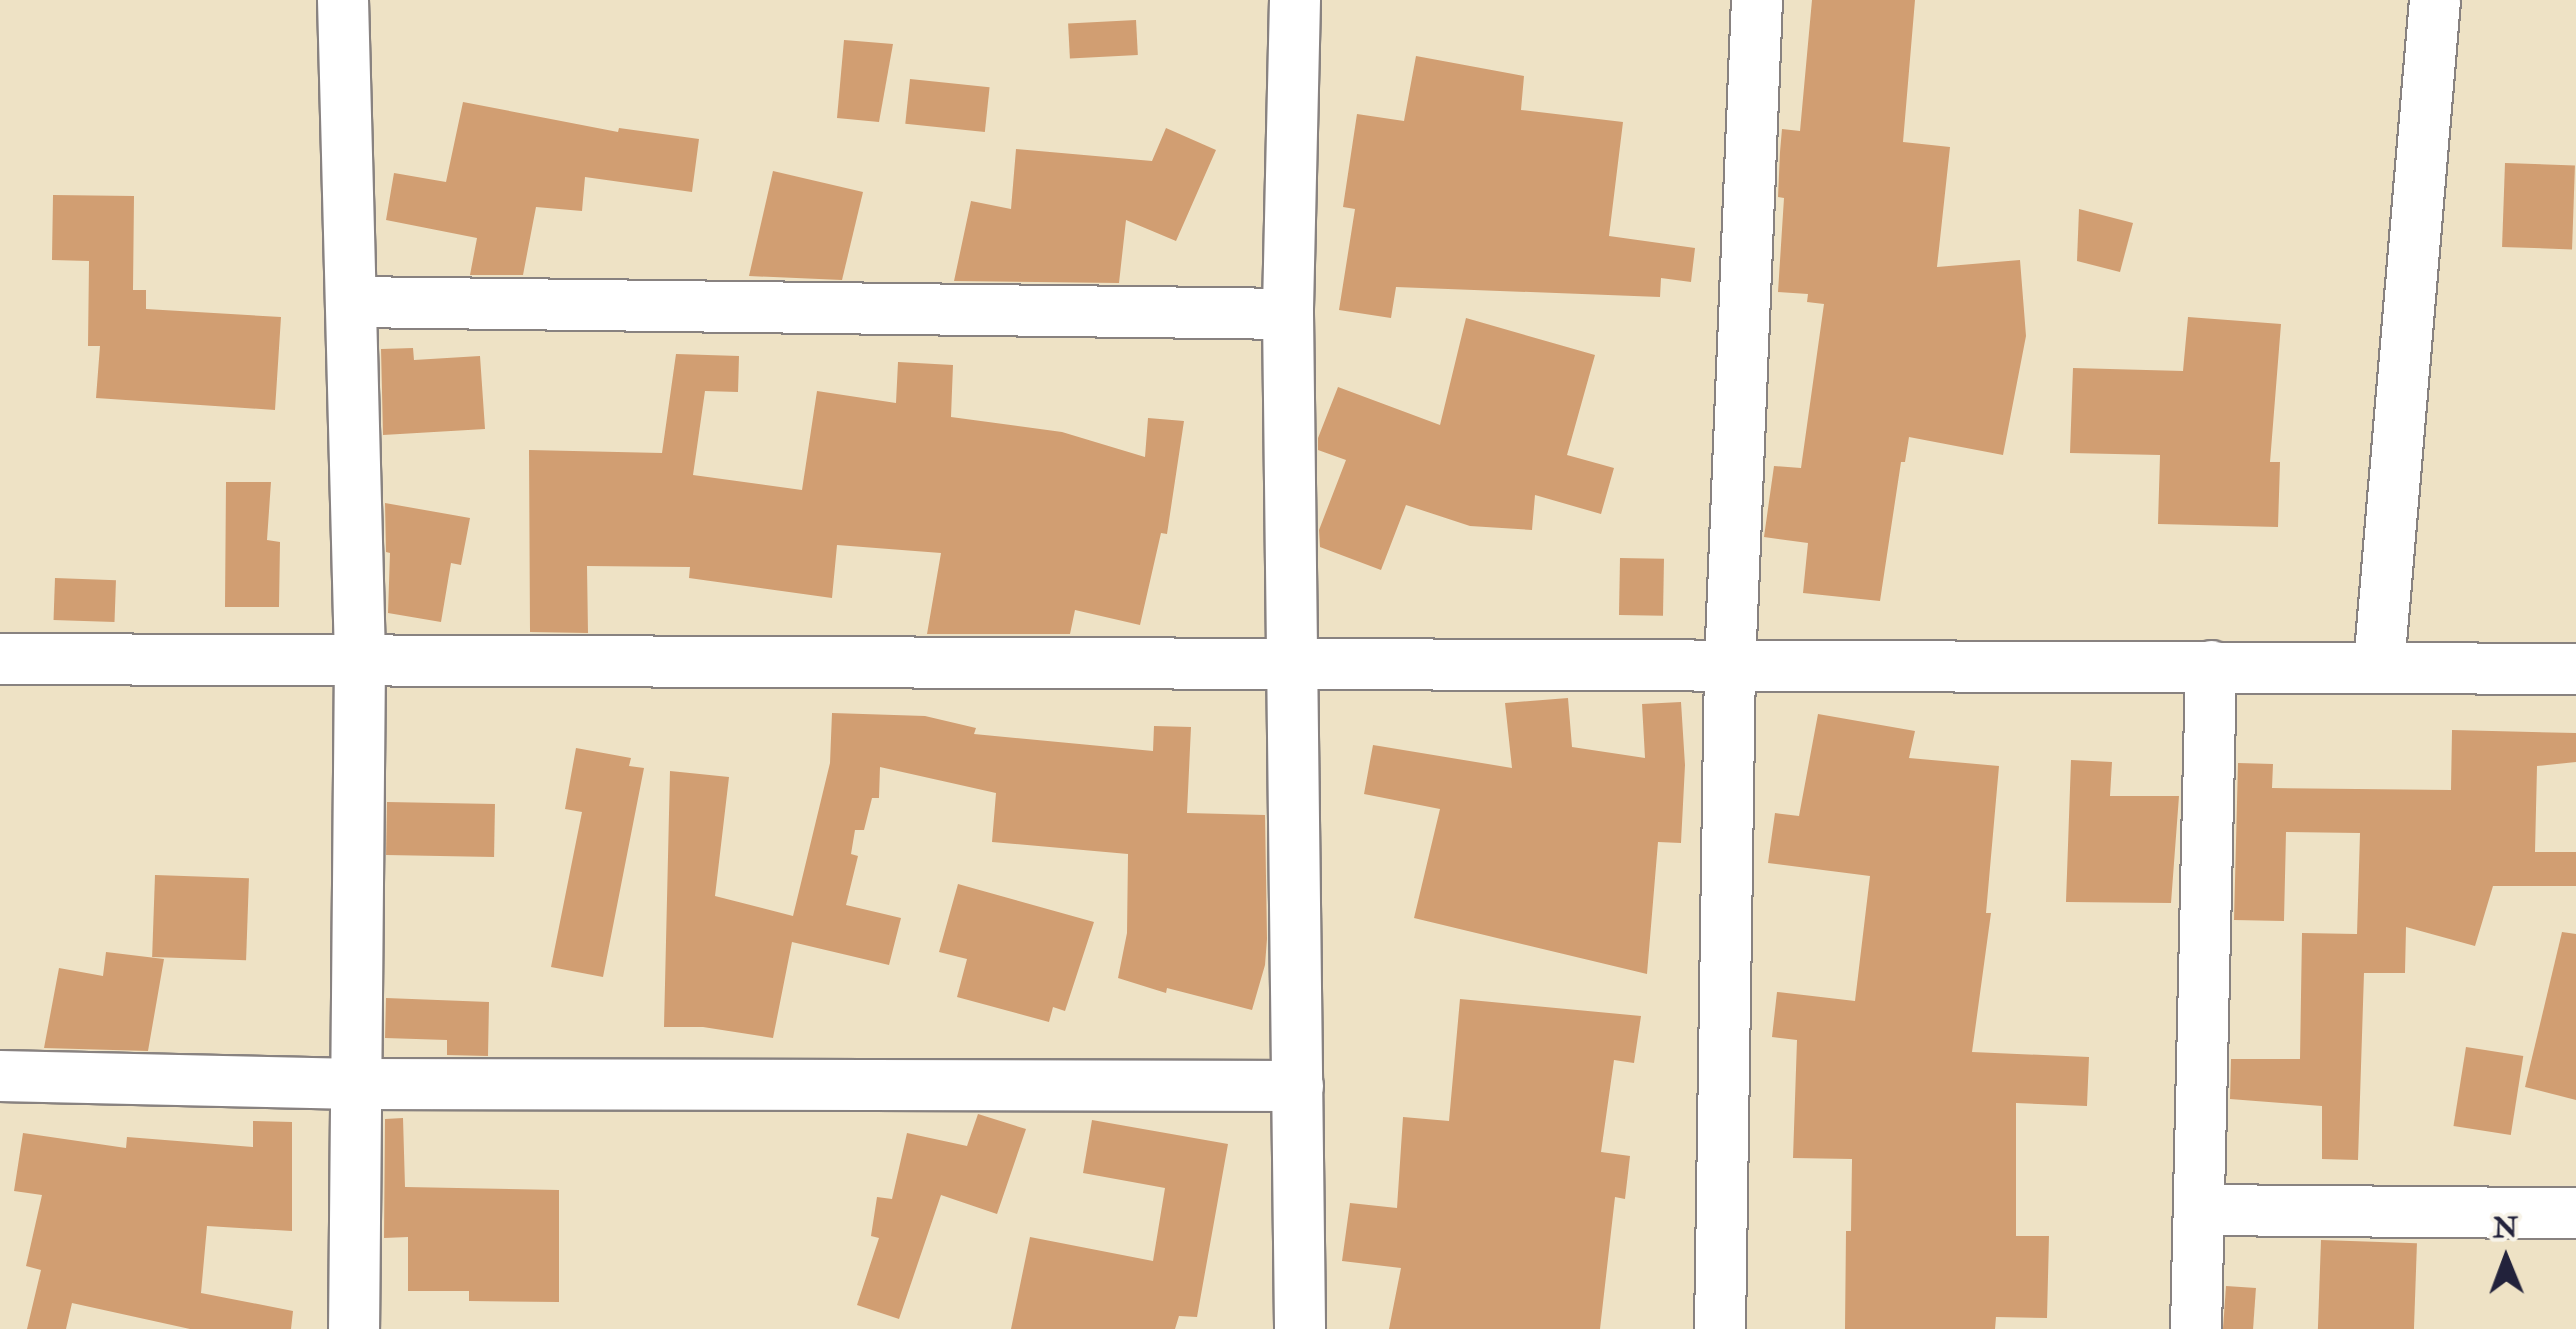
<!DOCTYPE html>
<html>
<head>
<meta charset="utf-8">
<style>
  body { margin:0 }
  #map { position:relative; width:2576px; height:1329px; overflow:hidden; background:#eee2c5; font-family:"IM FELL Double Pica",serif }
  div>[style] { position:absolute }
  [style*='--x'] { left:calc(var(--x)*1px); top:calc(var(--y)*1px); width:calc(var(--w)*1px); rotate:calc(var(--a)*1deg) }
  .building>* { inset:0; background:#d19e72; transform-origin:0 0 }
  .roads { filter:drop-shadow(2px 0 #888280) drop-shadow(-2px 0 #888280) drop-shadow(0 2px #888280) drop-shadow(0 -2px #888280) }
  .minor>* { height:50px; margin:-25px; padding:0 25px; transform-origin:25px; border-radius:25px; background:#fff }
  span { translate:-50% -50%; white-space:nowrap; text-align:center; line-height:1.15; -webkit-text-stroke:8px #f7f3e8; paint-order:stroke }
  .north { position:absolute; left:2456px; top:1209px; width:100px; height:100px; -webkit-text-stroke:8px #f7f3e8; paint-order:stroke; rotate:359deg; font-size:28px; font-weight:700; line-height:40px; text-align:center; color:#22223b }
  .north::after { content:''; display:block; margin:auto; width:35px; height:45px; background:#22223b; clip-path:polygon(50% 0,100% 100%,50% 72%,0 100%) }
</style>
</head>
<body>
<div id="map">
  <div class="building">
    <i style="clip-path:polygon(1812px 0,1915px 0,1903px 142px,1950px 147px,1937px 267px,2020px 260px,2026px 336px,2003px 455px,1909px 437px,1905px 462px,1901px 462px,1880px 601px,1803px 593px,1808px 543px,1764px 537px,1774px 466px,1801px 468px,1824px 304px,1807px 302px,1808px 294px,1778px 292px,1784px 198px,1778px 197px,1780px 152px,1782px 129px,1800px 131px)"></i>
    <i style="left:1136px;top:20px;width:35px;height:68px;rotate:87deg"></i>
    <i style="clip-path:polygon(844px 40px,893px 44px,879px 122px,837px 118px)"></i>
    <i style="clip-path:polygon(1416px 56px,1524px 76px,1521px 110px,1623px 122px,1609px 236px,1695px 248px,1691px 282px,1661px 278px,1660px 297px,1396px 287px,1391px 318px,1339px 310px,1355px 209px,1343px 207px,1357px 114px,1404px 121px)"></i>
    <i style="left:910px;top:79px;width:80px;height:45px;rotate:6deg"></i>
    <i style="clip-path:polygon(463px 102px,618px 132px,619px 128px,699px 139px,692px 192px,585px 177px,582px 211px,536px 207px,523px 275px,470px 275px,477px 238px,386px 220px,394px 173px,446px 182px)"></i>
    <i style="clip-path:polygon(1166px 128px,1216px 150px,1176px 241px,1126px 220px,1119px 283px,954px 281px,971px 201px,1011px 209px,1016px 149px,1152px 161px)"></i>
    <i style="left:2505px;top:163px;width:70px;height:84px;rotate:2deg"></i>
    <i style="clip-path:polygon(773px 171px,863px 192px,842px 280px,749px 276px)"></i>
    <i style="clip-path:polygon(53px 195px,134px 196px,133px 290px,146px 290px,146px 309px,281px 317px,275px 410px,96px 398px,100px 346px,88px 346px,89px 261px,52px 260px)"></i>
    <i style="clip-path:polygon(2079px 209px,2133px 223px,2120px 272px,2077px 261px)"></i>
    <i style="clip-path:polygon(2188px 317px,2281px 324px,2270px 462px,2280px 462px,2278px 527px,2158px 524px,2160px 455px,2070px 453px,2073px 368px,2183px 371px)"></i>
    <i style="clip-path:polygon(1466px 318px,1595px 355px,1567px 455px,1614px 468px,1601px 514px,1535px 495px,1532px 530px,1470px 526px,1406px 505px,1381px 570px,1320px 547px,1319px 530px,1346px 460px,1318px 450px,1318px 438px,1338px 387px,1440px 425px)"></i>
    <i style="clip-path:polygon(413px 348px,414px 360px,480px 356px,485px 429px,383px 435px,381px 349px)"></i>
    <i style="clip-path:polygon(676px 354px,739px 356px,738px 392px,705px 391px,693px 475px,802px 490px,817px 391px,896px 403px,898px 362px,953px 365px,951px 417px,1062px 432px,1145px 457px,1148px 418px,1184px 421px,1167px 534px,1161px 533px,1140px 625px,1075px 610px,1070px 634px,927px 634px,941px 553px,837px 545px,832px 598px,689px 578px,690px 567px,587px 566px,588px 633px,530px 632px,529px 450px,662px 453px)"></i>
    <i style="clip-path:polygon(226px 482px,271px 482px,267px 540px,280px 542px,279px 607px,225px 607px)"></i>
    <i style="clip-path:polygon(385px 503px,470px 518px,461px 565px,451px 563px,441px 622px,388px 613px,390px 553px,386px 552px)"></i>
    <i style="left:1620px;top:558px;width:44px;height:57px;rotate:1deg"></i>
    <i style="left:55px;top:578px;width:61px;height:42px;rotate:2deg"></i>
    <i style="clip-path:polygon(1568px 698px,1572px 747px,1645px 758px,1642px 704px,1681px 702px,1685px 765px,1681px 843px,1658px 842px,1647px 974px,1414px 918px,1440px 809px,1364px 794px,1373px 745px,1512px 768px,1505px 703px)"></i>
    <i style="clip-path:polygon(832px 713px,925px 716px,976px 728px,974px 734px,1153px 751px,1154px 726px,1191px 727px,1187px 813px,1265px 815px,1267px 939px,1265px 965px,1252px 1010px,1167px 988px,1166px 993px,1118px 978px,1127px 933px,1128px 854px,992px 842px,996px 793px,880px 767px,879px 798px,872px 798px,864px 830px,855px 830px,851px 854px,858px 856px,846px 905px,901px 918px,889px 965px,792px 942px,773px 1038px,703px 1027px,664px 1027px,670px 771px,729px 777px,715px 896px,793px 916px,830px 763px)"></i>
    <i style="clip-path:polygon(1818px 714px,1915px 731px,1909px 758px,1999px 766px,1986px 913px,1991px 913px,1972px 1052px,2089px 1057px,2087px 1106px,2016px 1103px,2016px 1236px,2049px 1236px,2047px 1318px,1996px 1317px,1995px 1329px,1845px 1329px,1846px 1231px,1851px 1231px,1852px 1159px,1793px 1158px,1797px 1040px,1772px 1037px,1777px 992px,1855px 1001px,1870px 876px,1768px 863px,1775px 813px,1799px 816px)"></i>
    <i style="clip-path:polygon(2452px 730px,2576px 733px,2576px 762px,2537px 766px,2535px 852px,2576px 852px,2576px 886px,2493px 886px,2475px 946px,2406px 927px,2405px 973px,2364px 973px,2358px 1160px,2322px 1159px,2322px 1106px,2230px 1099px,2231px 1059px,2300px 1059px,2302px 933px,2357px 934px,2360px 833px,2286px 832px,2284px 921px,2234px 920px,2238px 763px,2273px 764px,2272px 788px,2451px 790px)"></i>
    <i style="clip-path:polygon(576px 748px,631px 758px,629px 766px,644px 768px,603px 977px,551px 967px,582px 812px,565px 809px)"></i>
    <i style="clip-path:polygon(2071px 760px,2112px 762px,2110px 796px,2179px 796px,2171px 903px,2066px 902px)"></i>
    <i style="left:387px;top:802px;width:108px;height:53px;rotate:1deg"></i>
    <i style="left:155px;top:875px;width:94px;height:82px;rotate:2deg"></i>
    <i style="clip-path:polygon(958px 884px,1094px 922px,1065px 1011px,1053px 1007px,1049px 1022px,957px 997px,967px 959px,939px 952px)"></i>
    <i style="clip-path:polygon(2562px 932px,2576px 934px,2576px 1100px,2525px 1087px)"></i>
    <i style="clip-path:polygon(106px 952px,164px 959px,148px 1051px,44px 1048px,59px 968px,103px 976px)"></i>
    <i style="clip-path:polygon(386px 998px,489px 1002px,488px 1056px,447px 1055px,447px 1040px,385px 1038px)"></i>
    <i style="clip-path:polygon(1460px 999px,1641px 1016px,1634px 1063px,1614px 1060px,1601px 1152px,1630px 1156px,1625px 1199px,1615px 1197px,1600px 1329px,1389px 1329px,1401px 1268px,1342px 1261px,1350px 1203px,1397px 1208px,1403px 1117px,1449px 1121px)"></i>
    <i style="left:2466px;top:1047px;width:58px;height:80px;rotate:9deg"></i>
    <i style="clip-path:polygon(978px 1114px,1026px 1129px,997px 1214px,941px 1195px,899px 1319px,857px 1305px,879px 1238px,871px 1236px,877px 1197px,892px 1199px,907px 1133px,967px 1146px)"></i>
    <i style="clip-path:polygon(403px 1118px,405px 1187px,559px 1190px,559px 1302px,469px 1301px,469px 1291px,408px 1291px,408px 1237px,384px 1238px,385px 1119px)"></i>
    <i style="clip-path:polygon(1092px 1120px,1228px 1144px,1197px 1317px,1179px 1316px,1175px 1329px,1011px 1329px,1030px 1237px,1153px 1261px,1165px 1188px,1083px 1173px)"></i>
    <i style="clip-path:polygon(253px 1121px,292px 1122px,292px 1231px,207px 1226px,201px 1293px,293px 1311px,291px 1329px,190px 1329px,72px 1303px,66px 1329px,27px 1329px,41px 1270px,26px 1266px,42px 1195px,14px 1191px,23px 1133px,126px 1148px,127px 1137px,253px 1147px)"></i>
    <i style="left:2321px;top:1240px;width:96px;height:89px;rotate:2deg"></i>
    <i style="left:2226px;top:1286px;width:30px;height:43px;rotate:4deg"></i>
  </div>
  <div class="roads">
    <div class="minor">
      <i style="--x:343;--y:0;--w:660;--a:88.52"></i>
      <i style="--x:360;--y:660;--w:669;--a:90.51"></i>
      <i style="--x:1295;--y:0;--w:314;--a:91.3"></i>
      <i style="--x:1288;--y:314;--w:1015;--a:89.32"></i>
      <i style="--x:351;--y:302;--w:937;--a:0.73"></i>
      <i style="--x:0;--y:659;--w:2576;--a:0.22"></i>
      <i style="--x:2379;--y:666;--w:668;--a:-85.19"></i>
      <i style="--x:0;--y:1076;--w:356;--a:1.3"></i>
      <i style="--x:356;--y:1084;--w:942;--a:0.12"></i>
      <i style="--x:2199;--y:1210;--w:377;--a:0.5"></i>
      <i style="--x:1720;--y:1329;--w:663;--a:-89.14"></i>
      <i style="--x:1730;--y:666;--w:667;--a:-87.68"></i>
      <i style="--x:2196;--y:1329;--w:663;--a:-88.7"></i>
    </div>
  </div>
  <div class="north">N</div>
</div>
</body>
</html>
